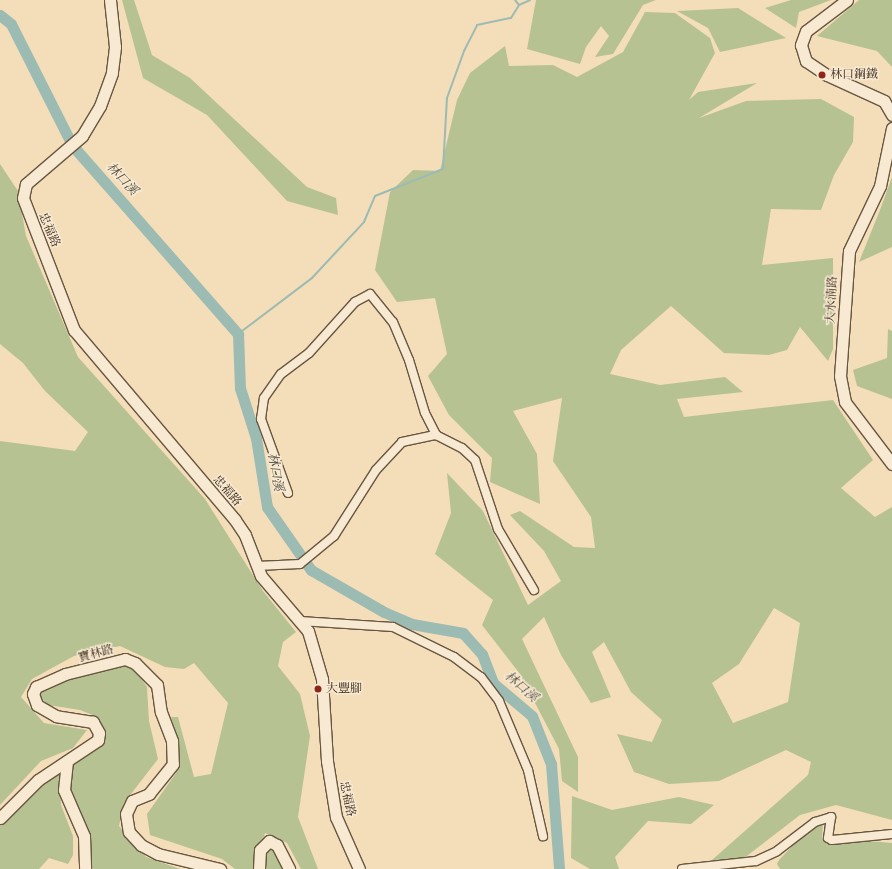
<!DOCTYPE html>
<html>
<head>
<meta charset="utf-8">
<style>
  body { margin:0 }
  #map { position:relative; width:892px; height:869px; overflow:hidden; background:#f4ddb9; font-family:Cardo,"Noto Serif TC",serif }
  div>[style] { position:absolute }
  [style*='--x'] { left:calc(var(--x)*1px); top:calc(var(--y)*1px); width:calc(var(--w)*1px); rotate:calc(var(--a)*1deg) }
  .green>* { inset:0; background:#b7c292 }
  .stream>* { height:2px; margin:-1px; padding:0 1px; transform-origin:1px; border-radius:1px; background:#9cbbb2 }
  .river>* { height:11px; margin:-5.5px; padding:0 5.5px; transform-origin:5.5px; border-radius:5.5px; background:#9cbbb2 }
  .roads { filter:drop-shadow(1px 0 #685640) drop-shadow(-1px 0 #685640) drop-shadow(0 1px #685640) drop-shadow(0 -1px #685640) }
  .street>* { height:8px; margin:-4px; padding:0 4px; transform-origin:4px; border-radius:4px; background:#f8e9d2 }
  .secondary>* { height:11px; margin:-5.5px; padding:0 5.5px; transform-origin:5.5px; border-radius:5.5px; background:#f8e9d2 }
  .dots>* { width:11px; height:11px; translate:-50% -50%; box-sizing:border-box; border:2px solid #f8e9d2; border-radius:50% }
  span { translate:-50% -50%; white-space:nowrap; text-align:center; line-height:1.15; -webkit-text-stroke:3px #f8e9d2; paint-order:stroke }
  .poi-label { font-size:12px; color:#392918 }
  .left { translate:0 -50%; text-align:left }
  .street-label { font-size:12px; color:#392918 }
  .water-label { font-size:13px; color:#524e3e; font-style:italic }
</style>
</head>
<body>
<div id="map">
  <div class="green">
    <i style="clip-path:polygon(122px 0,134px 0,152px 55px,190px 78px,307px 187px,336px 198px,338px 215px,287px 201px,207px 115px,143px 78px)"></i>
    <i style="clip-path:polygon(536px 0,656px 0,643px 5px,613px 54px,595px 57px,609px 36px,601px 26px,586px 47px,580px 64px,527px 49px)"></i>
    <i style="clip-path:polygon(791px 0,831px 0,799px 12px,796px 28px,765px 8px)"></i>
    <i style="clip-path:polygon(859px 0,892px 0,892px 67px,877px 51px,817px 36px)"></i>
    <i style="clip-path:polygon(738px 8px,786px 38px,720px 52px,708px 28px,677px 11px)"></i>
    <i style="clip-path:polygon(evenodd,645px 12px,675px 13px,710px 38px,715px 53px,689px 100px,698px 92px,757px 83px,699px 118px,746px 101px,821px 99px,854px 117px,853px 142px,834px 175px,821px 210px,771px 209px,762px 265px,833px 258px,833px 349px,828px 361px,800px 327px,787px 350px,769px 355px,724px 353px,671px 306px,621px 350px,610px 374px,660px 385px,725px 377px,743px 392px,677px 399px,684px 417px,833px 400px,873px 460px,841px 488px,875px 517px,892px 507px,892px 820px,836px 805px,800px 815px,739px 862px,712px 860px,808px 775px,811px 762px,786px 750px,719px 781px,669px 784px,634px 772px,617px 734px,652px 742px,662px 720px,631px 692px,604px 642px,592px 652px,611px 697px,591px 703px,561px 655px,544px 617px,522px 639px,578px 757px,578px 792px,562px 781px,559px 749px,520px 674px,482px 625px,493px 600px,435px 554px,451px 513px,447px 473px,483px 511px,528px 605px,561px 581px,544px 551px,510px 515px,520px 511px,574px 547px,595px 548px,591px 517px,553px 461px,562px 398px,513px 411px,537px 454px,540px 504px,490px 482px,492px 458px,449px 415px,428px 376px,447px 354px,435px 298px,397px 302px,375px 270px,390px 192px,413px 170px,440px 171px,457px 100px,470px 73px,505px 46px,509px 66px,553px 65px,577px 77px,623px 52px,645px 12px,774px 608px,800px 623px,788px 702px,733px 723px,712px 683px,739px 664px,774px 608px)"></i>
    <i style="clip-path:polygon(0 164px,18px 191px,26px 236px,78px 357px,205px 499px,263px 591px,296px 632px,283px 642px,278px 666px,300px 694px,310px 736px,298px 817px,318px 869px,301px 869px,287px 843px,265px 833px,254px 869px,235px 869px,222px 859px,150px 835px,147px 814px,176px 773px,177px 738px,171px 717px,178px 717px,194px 777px,211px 774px,228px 703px,194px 663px,184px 669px,165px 667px,120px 646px,74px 656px,32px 679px,21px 697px,44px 723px,87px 730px,73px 748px,41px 761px,0 805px,0 441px,75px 451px,88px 432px,45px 391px,23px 363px,0 344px)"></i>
    <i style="clip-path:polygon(892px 177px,892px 247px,859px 262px,880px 210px)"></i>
    <i style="clip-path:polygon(888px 329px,892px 331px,892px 399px,857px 386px,853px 370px,887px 358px)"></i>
    <i style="clip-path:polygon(120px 662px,135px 669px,147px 687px,149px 721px,158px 759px,124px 803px,119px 826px,146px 857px,180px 869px,94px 869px,86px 862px,69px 797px,68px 768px,94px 742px,99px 724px,95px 716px,80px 710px,48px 705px,38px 695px,41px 684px)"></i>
    <i style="clip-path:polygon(60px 768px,61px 805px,73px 836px,73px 855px,68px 864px,49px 858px,39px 869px,0 869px,0 819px)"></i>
    <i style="clip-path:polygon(572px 796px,612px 810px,679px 797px,714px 805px,691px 824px,648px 821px,615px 857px,619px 869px,590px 869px,571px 858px)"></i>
    <i style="clip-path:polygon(823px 823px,822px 838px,830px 843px,857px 840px,892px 843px,892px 869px,780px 869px,777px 864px,779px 860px,813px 824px)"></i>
    <i style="clip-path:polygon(268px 847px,271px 848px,285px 869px,267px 869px,261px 860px)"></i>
  </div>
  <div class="stream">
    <i style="--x:519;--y:5;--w:12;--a:-24"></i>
    <i style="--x:238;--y:334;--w:93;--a:-37.1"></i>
    <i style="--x:312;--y:278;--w:76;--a:-47.1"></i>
    <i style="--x:364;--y:222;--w:28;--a:-67"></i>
    <i style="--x:375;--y:196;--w:73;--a:-21.7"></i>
    <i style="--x:443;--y:169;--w:71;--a:-86.8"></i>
    <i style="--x:447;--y:98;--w:50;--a:-70.1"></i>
    <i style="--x:464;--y:51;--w:29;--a:-63"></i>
    <i style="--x:477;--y:25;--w:35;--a:-12"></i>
    <i style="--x:511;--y:18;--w:15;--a:-58"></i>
    <i style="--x:519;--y:5;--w:6;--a:-129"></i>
  </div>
  <div class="river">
    <i style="--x:0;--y:15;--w:14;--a:39"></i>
    <i style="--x:11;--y:24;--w:136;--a:63.2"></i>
    <i style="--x:72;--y:145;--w:252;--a:48.7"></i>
    <i style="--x:238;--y:334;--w:54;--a:87.9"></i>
    <i style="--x:240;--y:388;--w:52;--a:72.3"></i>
    <i style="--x:256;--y:438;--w:70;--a:80.9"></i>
    <i style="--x:267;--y:507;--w:77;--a:55.1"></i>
    <i style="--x:311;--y:570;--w:84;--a:29.9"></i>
    <i style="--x:384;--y:612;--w:30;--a:23"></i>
    <i style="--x:412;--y:624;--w:52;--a:10"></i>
    <i style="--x:463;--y:633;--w:28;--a:48"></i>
    <i style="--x:482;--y:654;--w:31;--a:69"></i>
    <i style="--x:493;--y:683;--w:51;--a:40.2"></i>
    <i style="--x:532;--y:716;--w:52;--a:68.4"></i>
    <i style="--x:551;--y:764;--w:105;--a:85.6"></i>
  </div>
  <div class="roads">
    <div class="street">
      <i style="--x:288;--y:493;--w:79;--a:-110"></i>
      <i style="--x:261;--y:419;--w:21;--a:-82"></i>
      <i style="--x:264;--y:398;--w:29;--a:-55"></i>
      <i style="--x:281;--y:374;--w:35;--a:-37"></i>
      <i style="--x:309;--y:353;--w:69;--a:-48"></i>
      <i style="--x:355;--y:302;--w:17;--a:-28"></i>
      <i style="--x:370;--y:294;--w:36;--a:51"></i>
      <i style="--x:393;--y:322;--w:41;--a:67.2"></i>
      <i style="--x:409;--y:360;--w:55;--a:73.2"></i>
      <i style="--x:425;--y:413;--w:25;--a:63"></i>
      <i style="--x:436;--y:435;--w:29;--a:27"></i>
      <i style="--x:462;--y:448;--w:18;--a:43"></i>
      <i style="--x:475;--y:460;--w:73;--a:71.6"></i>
      <i style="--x:498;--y:529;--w:71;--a:59.5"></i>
      <i style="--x:257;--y:566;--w:43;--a:-2.7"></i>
      <i style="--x:300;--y:564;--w:44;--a:-39.5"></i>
      <i style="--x:334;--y:536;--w:78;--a:-57.5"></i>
      <i style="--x:376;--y:470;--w:38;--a:-47"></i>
      <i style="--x:402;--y:442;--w:35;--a:-12"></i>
      <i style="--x:300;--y:621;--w:93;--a:3.7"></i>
      <i style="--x:393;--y:627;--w:68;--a:26.2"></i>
      <i style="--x:454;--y:657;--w:34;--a:37"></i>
      <i style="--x:481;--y:677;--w:30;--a:53"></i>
      <i style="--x:499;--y:701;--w:75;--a:67.2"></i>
      <i style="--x:528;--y:770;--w:68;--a:77.2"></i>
      <i style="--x:682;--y:869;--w:74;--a:-6.2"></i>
      <i style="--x:756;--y:861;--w:23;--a:-25"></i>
      <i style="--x:777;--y:851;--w:48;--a:-37.3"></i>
      <i style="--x:815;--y:822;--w:17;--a:-17"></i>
      <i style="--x:831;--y:817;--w:21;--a:98"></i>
      <i style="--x:828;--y:838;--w:4;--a:27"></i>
      <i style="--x:832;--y:840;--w:60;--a:-5.7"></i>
    </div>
    <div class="secondary">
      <i style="--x:110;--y:0;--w:47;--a:83.9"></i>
      <i style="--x:115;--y:47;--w:26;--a:97"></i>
      <i style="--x:112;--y:73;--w:35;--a:110"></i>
      <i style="--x:100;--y:106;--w:35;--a:121"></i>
      <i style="--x:82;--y:136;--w:74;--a:139.4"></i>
      <i style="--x:26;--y:184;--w:14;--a:102"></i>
      <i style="--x:23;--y:198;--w:142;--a:68.9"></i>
      <i style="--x:74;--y:330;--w:249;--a:49.7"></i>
      <i style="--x:235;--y:520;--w:18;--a:56"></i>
      <i style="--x:245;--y:535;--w:44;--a:68.7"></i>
      <i style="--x:261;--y:576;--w:72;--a:49.5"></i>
      <i style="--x:308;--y:631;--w:50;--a:73.7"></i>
      <i style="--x:322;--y:679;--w:82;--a:86.5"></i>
      <i style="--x:327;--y:761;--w:57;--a:80.9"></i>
      <i style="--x:336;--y:817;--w:57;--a:66.1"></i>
      <i style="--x:847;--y:0;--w:51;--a:142.9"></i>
      <i style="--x:806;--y:31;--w:15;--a:110"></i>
      <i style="--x:801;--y:45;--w:17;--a:73"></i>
      <i style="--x:806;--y:61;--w:25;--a:34"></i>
      <i style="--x:827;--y:75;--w:63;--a:24.5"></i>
      <i style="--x:884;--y:101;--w:16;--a:60"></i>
      <i style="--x:892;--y:128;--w:59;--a:101.7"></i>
      <i style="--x:880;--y:186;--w:72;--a:115.5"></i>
      <i style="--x:849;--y:251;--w:125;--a:94.1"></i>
      <i style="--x:840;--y:376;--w:26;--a:79"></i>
      <i style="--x:845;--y:402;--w:78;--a:52.8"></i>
      <i style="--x:67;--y:761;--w:29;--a:96"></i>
      <i style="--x:64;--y:790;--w:50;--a:66.5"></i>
      <i style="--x:84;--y:836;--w:33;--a:88"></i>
      <i style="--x:0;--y:818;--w:54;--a:-45"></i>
      <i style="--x:38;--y:780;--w:72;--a:-33.7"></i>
      <i style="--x:98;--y:740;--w:7;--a:-82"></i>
      <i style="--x:99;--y:733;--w:13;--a:-119"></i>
      <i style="--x:93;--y:722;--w:37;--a:-171"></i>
      <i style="--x:56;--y:716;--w:22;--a:-150"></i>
      <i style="--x:37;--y:705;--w:12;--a:-110"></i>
      <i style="--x:33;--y:694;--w:8;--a:-67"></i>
      <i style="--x:36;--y:687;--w:32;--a:-24"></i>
      <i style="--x:65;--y:674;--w:62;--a:-14"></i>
      <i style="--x:125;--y:659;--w:11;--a:22"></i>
      <i style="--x:135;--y:663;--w:31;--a:45"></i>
      <i style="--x:157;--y:685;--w:27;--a:82"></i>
      <i style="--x:161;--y:712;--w:31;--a:69"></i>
      <i style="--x:172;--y:741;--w:23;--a:88"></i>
      <i style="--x:173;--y:764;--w:38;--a:129"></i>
      <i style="--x:149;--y:794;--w:18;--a:158"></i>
      <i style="--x:132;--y:801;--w:14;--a:115"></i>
      <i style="--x:126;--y:814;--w:18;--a:81"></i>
      <i style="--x:129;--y:832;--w:18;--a:47"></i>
      <i style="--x:141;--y:845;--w:19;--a:28"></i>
      <i style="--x:158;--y:854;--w:64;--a:13.6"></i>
      <i style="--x:259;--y:869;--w:19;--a:-87"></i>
      <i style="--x:260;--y:850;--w:13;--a:-45"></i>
      <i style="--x:269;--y:841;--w:9;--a:27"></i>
      <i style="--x:277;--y:845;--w:27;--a:63"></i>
    </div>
  </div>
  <div class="dots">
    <i style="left:822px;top:75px;background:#8f2418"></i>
    <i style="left:318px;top:689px;background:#8f2418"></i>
  </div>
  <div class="poi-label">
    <span class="left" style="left:830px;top:75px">林口鋼鐵</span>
    <span class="left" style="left:326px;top:689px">大豐腳</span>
  </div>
  <div class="street-label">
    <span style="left:49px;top:230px;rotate:67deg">忠福路</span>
    <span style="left:832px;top:300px;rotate:-87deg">大水湳路</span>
    <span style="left:227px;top:491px;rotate:49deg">忠福路</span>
    <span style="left:96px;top:654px;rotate:-15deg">寶林路</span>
    <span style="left:347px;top:799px;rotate:78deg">忠福路</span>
  </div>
  <div class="water-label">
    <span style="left:122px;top:179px;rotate:47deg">林口溪</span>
    <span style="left:275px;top:472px;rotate:80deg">林口溪</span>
    <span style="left:521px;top:687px;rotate:41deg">林口溪</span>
  </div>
</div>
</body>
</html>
